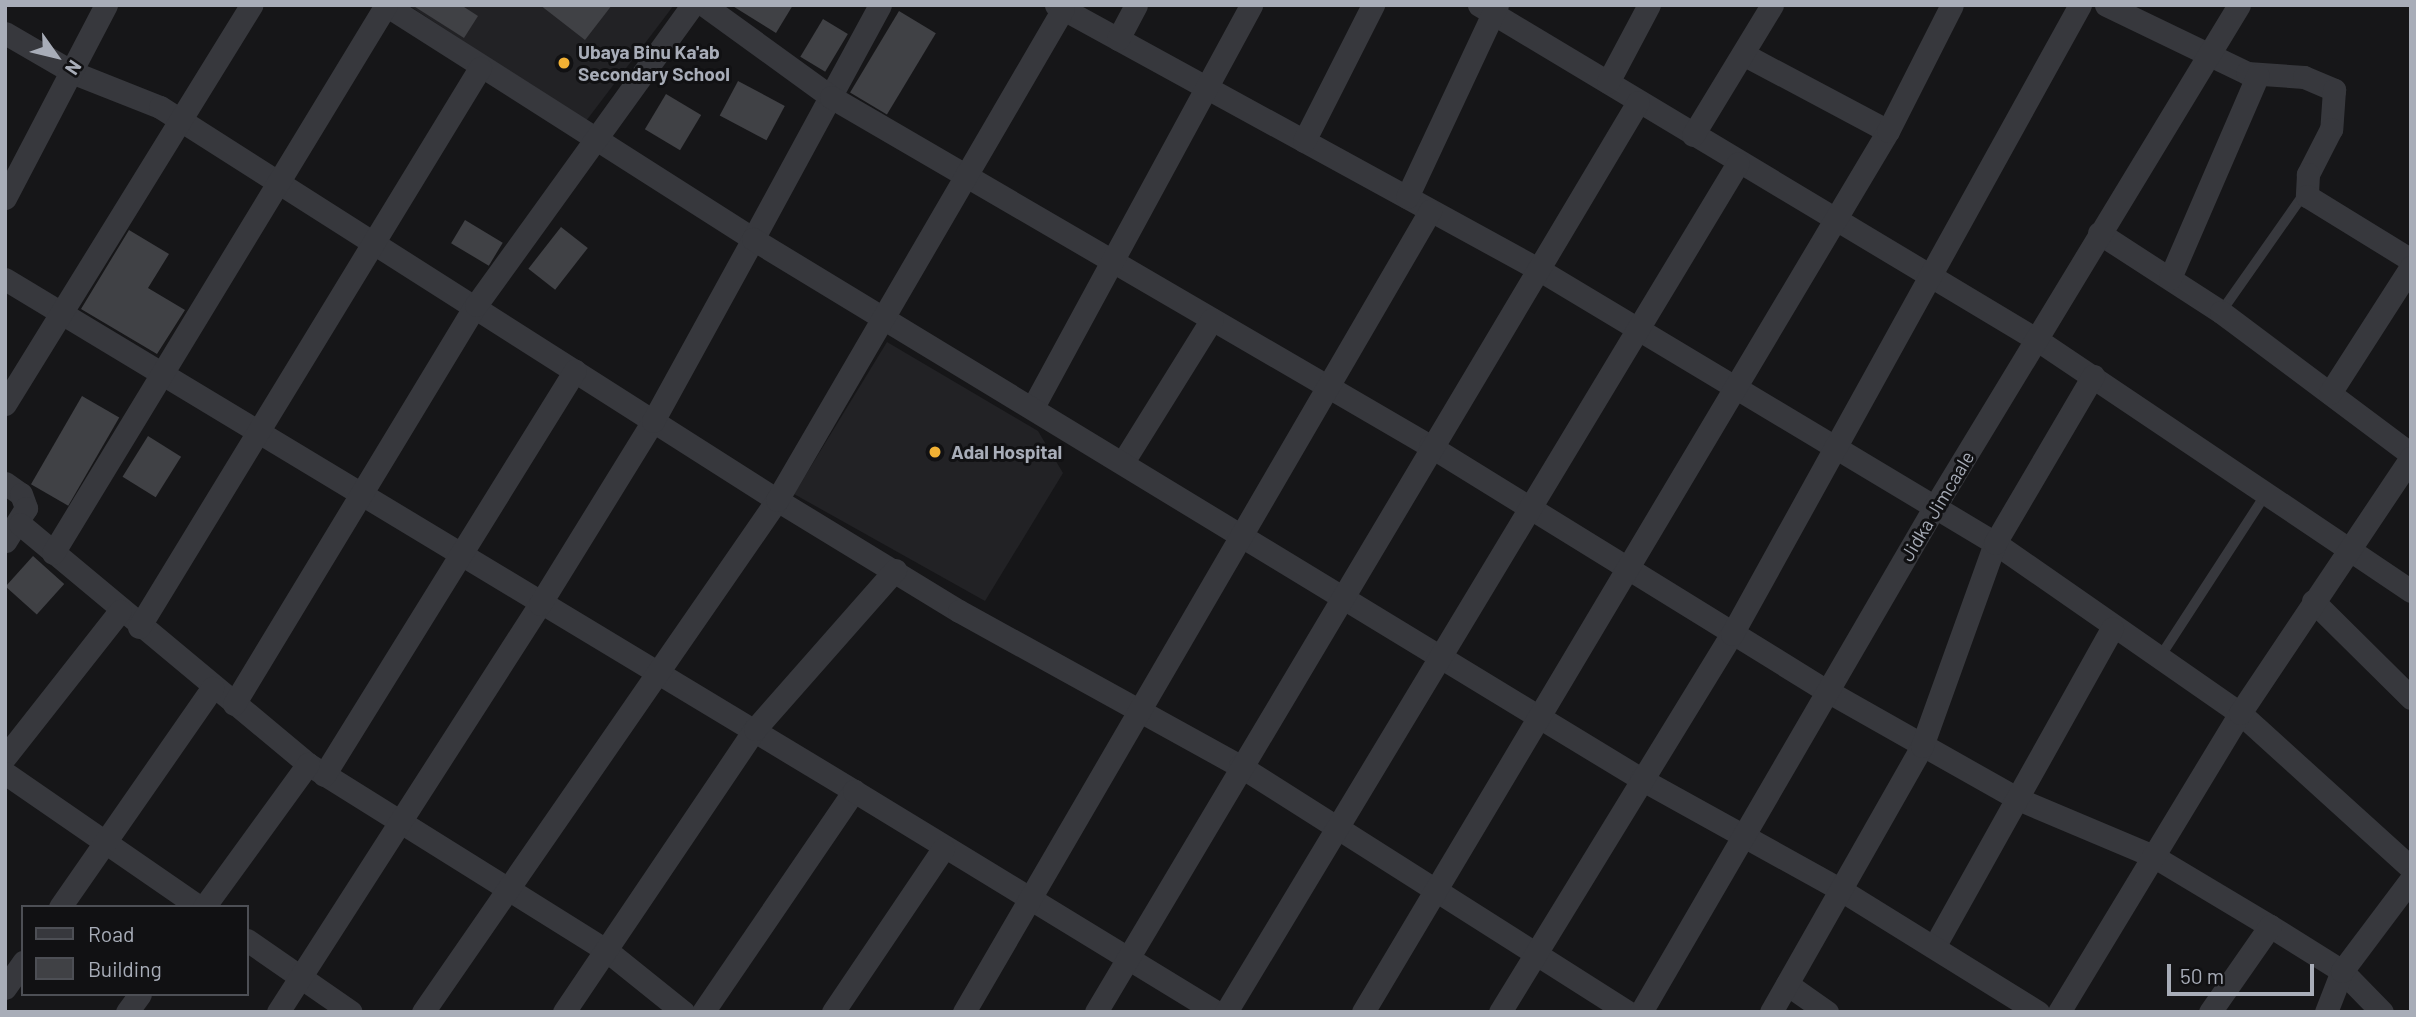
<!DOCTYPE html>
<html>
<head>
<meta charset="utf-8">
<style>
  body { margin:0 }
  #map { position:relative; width:2416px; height:1017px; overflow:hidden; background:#161618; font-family:Barlow,sans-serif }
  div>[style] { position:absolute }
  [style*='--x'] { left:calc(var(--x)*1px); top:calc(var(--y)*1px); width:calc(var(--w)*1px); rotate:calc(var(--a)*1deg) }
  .built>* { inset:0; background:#222225 }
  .building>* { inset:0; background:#404145; transform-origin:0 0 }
  .service>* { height:10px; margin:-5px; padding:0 5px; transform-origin:5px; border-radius:5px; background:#37383d }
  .minor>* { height:23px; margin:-11.5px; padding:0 11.5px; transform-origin:11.5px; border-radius:11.5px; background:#37383d }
  .dots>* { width:19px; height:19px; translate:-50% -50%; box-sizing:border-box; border:4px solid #111113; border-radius:50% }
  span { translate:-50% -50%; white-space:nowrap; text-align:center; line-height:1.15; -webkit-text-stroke:6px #111113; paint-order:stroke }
  .poi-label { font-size:19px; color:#a8adb8; font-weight:700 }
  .left { translate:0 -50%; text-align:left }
  .street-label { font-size:19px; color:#a8adb8 }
  .frame { position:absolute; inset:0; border:7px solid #a8adb8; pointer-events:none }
  .legend { position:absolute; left:21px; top:905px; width:228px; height:91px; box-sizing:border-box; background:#111113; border:2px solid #4d4f55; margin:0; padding:9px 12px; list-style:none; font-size:21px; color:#a8adb8 }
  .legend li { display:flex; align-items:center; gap:14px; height:35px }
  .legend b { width:35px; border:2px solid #4d4f55 }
  .north { position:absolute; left:21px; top:21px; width:70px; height:70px; -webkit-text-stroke:5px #111113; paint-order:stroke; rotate:124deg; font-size:19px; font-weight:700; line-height:28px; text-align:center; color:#a8adb8 }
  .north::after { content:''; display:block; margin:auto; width:24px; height:32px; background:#a8adb8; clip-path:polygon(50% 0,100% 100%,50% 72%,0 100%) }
  .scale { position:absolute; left:2167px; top:964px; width:147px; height:32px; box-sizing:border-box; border:4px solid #a8adb8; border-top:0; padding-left:9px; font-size:21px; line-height:24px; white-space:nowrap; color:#a8adb8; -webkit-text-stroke:5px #111113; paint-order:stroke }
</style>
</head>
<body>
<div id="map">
  <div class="built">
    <i style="clip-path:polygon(408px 5px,674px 5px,586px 121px)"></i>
    <i style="clip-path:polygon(887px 342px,1038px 431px,1063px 473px,985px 601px,794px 494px)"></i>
  </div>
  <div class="building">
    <i style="clip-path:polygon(412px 5px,461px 5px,478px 16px,464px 38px)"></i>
    <i style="clip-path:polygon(540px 5px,612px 5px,585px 40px)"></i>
    <i style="clip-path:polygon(731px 5px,793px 5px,776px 33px)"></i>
    <i style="left:899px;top:11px;width:43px;height:95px;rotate:31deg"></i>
    <i style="left:823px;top:19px;width:29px;height:44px;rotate:31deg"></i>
    <i style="left:738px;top:81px;width:53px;height:39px;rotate:28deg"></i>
    <i style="left:666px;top:94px;width:41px;height:41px;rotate:31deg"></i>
    <i style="left:465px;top:220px;width:44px;height:27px;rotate:31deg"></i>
    <i style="left:561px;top:227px;width:34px;height:53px;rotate:38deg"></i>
    <i style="clip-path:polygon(129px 230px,169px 254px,148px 288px,185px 310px,157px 354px,81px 309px)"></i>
    <i style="left:82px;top:396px;width:43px;height:102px;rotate:30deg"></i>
    <i style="left:148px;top:436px;width:39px;height:48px;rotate:32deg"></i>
    <i style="left:33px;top:556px;width:42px;height:41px;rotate:42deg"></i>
  </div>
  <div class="service">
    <i style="--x:2221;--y:312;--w:148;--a:-54.9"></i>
    <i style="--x:2160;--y:657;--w:197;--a:-57"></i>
  </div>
  <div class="minor">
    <i style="--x:386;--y:5;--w:435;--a:32.5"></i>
    <i style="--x:753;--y:239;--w:266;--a:-61.5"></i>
    <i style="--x:704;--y:5;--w:157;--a:35.9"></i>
    <i style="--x:831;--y:97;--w:693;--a:30.23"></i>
    <i style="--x:1430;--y:446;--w:469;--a:31.7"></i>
    <i style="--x:1829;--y:692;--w:217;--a:29.5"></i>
    <i style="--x:2018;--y:799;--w:147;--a:22.9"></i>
    <i style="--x:2153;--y:856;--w:136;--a:30.9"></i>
    <i style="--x:2270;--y:926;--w:85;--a:32"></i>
    <i style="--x:2342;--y:971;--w:57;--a:45.7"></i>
    <i style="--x:1056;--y:5;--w:550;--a:28.71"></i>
    <i style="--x:1538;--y:269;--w:533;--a:30.95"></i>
    <i style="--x:1995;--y:543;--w:298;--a:34.8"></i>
    <i style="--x:2240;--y:713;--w:231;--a:42.2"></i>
    <i style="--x:1479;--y:5;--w:653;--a:30.96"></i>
    <i style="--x:2039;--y:341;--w:448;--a:33.9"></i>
    <i style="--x:2106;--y:5;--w:157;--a:25.7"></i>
    <i style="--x:2247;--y:73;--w:57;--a:4"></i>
    <i style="--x:2304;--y:77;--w:33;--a:23"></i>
    <i style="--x:2334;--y:90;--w:39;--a:94"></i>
    <i style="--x:2331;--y:129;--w:51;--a:117.1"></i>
    <i style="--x:2308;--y:174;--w:22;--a:93"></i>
    <i style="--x:2307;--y:196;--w:122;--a:31.6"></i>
    <i style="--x:5;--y:33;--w:80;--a:30.1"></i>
    <i style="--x:74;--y:73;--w:92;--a:21.6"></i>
    <i style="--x:160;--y:107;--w:732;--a:32.5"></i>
    <i style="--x:777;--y:500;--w:213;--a:31.4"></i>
    <i style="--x:959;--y:611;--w:321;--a:28.9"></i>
    <i style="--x:1240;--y:766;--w:459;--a:32.4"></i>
    <i style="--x:1118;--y:39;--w:38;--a:-62"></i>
    <i style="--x:1743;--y:54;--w:164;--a:28"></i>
    <i style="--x:1608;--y:82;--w:87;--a:-62"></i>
    <i style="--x:1693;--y:135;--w:152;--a:-58.7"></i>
    <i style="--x:1304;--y:141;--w:153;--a:-63.1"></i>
    <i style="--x:1407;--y:197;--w:212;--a:-64.9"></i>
    <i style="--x:5;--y:198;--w:218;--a:-62.4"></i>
    <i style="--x:2099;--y:233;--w:145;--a:32.9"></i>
    <i style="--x:2221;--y:312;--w:237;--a:36.8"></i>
    <i style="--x:2170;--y:278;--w:221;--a:-66.6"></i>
    <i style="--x:5;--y:279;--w:991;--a:31.09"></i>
    <i style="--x:2330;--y:393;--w:150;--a:-57.3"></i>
    <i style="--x:5;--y:404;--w:469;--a:-58.3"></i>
    <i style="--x:1033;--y:407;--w:457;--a:-61.5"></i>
    <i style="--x:1123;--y:462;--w:168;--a:-58.1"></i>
    <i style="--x:5;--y:483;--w:19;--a:35"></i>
    <i style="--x:21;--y:494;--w:15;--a:70"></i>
    <i style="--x:26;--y:508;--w:39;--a:122"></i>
    <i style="--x:20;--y:524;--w:375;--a:39.8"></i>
    <i style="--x:308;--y:764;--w:351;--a:32"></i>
    <i style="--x:606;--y:950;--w:99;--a:38.8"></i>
    <i style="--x:53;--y:553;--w:641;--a:-58.71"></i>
    <i style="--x:2313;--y:601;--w:138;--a:44.7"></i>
    <i style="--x:139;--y:627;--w:655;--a:-58.62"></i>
    <i style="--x:234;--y:704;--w:467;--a:-58.8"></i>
    <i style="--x:476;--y:305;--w:370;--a:-54.2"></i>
    <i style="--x:5;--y:757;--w:186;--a:-51.8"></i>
    <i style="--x:5;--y:773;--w:236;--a:34.6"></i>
    <i style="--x:324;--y:775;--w:476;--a:-58.2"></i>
    <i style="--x:60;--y:907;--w:267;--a:-55.2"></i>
    <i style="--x:204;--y:907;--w:177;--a:-54"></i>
    <i style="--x:247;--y:940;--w:126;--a:34.7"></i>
    <i style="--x:1934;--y:947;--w:365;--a:-60.8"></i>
    <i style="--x:1787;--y:984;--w:49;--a:35"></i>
    <i style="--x:5;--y:988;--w:32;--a:-55"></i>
    <i style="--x:127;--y:1012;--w:22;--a:-54"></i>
    <i style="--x:278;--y:1012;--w:485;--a:-57.3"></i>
    <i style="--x:540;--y:604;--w:215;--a:-58.3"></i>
    <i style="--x:653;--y:421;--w:208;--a:-61.2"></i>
    <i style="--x:753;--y:239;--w:1039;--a:31.3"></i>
    <i style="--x:1641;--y:779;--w:229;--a:29"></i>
    <i style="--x:1841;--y:890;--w:232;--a:31.8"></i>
    <i style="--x:423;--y:1012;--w:622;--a:-55.34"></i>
    <i style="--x:777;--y:500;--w:568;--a:-59.78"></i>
    <i style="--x:564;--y:1012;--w:341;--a:-56"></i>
    <i style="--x:755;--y:729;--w:212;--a:-48.6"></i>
    <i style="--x:703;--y:1012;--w:268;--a:-55.7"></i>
    <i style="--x:854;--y:791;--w:424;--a:31.4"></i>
    <i style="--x:833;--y:1012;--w:197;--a:-56"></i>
    <i style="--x:964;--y:1012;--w:927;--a:-59.81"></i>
    <i style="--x:1096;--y:1012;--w:1059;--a:-59.22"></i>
    <i style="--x:1226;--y:1012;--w:991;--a:-58.91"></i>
    <i style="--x:1363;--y:1012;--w:1026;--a:-59.21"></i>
    <i style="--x:1888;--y:131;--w:141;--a:-63.1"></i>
    <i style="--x:1500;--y:1012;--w:444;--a:-58.5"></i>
    <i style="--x:1732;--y:634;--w:719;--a:-61.05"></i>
    <i style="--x:1641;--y:1012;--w:583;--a:-59.83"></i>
    <i style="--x:1934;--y:508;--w:588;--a:-58.77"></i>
    <i style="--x:1771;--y:1012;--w:306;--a:-60.4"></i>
    <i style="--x:1922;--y:746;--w:216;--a:-70.2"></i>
    <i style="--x:1995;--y:543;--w:194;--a:-59.6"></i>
    <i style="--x:2059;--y:1012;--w:350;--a:-58.8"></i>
    <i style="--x:2240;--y:713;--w:307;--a:-56.2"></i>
    <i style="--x:2210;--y:1012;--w:105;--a:-55.1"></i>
    <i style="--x:2326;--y:1012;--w:44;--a:-68.7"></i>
    <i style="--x:2342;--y:971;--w:115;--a:-53.1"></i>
  </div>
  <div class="dots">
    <i style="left:564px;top:63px;background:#f2b134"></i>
    <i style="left:935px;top:452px;background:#f2b134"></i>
  </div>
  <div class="poi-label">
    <span class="left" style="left:578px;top:63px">Ubaya Binu Ka'ab<br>Secondary School</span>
    <span class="left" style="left:951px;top:452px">Adal Hospital</span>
  </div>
  <div class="street-label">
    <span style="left:1937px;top:506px;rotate:-59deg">Jidka Jimcaale</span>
  </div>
  <div class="frame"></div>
  <ul class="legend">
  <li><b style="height:9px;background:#37383d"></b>Road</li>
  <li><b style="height:19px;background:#404145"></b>Building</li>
  </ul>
  <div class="north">N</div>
  <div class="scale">50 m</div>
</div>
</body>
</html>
